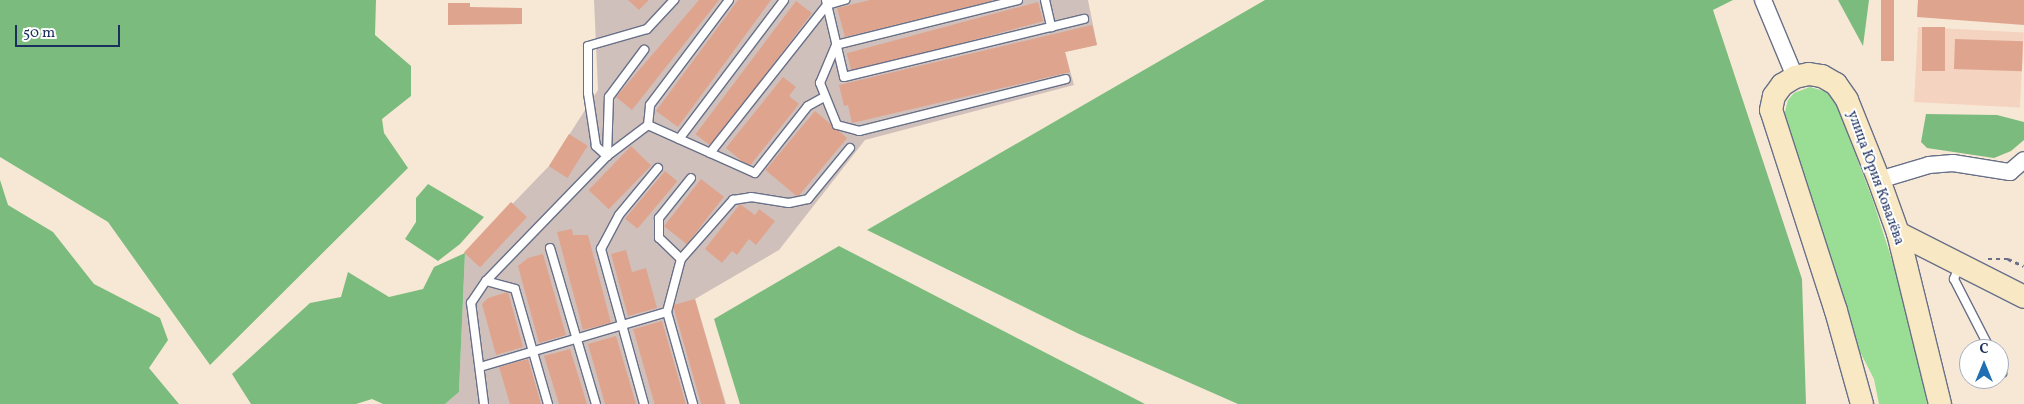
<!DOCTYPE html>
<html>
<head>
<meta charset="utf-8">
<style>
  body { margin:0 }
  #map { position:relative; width:2024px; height:404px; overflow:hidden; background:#f7e8d5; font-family:Vollkorn,serif }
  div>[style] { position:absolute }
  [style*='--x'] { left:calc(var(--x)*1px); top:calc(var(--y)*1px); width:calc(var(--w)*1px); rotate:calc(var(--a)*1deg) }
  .built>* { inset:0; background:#f4d3c0; transform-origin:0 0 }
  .industrial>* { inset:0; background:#d0c0bc }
  .green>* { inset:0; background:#9add94 }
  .forest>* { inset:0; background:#7bbc7e }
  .building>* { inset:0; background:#dfa48e; transform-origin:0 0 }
  .path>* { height:2.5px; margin-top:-1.25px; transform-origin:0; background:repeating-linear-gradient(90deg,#687088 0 4px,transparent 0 8px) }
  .roads { filter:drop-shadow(1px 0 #687088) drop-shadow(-1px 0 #687088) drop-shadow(0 1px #687088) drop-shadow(0 -1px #687088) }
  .lane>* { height:8px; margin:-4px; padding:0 4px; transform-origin:4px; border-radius:4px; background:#fff }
  .street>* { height:16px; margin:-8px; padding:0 8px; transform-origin:8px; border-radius:8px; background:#fff }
  .secondary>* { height:22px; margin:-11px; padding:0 11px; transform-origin:11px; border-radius:11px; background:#f8e8c3 }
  span { translate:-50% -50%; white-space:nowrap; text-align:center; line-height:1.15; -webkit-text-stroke:4px #fff; paint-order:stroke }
  .street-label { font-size:14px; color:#1b2f5e }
  .north { position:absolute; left:1959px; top:339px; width:50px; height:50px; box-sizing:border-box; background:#fff; border:1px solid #a4acbf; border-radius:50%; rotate:0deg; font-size:14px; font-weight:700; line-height:20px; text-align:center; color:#1b2f5e }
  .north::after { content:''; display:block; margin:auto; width:18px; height:22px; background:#1f6fb2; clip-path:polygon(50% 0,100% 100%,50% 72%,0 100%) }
  .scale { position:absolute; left:15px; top:25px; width:105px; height:22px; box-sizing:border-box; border:2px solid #1b2f5e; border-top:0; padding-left:6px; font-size:15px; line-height:18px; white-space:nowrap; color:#1b2f5e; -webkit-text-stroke:4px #fff; paint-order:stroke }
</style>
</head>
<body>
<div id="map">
  <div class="built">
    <i style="left:1918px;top:27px;width:106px;height:75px;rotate:3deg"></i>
  </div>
  <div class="industrial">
    <i style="clip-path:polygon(594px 0,1088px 0,1097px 45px,1065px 52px,1074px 85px,865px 140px,779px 250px,695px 299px,726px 404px,445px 404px,459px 392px,465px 253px,549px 166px,598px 90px)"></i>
  </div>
  <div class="green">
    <i style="clip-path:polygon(1810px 87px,1827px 92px,1834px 98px,1872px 198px,1915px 332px,1927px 404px,1879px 404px,1874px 379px,1855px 342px,1784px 116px,1788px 100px,1794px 93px)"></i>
  </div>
  <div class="forest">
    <i style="clip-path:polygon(0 0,376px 0,375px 35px,411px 66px,411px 96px,382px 119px,384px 133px,408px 168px,210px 365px,108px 222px,0 157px)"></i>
    <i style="clip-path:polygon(1265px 0,1733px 0,1713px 10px,1802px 279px,1806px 404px,1238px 404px,1079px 334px,867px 230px)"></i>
    <i style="clip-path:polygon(1838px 0,1869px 0,1863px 46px)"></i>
    <i style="clip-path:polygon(1926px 114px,1997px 115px,2024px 122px,2024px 140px,2011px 151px,1994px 158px,1927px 148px,1921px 142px)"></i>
    <i style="clip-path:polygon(0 180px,8px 205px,53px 232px,94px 284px,160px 318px,168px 340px,149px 368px,179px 404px,0 404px)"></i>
    <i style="clip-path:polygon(428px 184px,484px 217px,460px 244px,438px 261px,405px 239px,416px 222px,416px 198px)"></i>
    <i style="clip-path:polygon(839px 246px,1145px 404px,740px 404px,714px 319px)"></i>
    <i style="clip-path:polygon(465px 253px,459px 392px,445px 404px,383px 404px,372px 399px,356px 404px,251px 404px,232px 374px,310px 303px,341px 297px,348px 272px,389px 297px,423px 289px,434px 267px)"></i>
  </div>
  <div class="building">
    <i style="clip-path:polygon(628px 0,649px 0,639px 10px)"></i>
    <i style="clip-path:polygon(699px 0,719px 0,632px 110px,616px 97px)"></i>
    <i style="clip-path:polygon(738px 0,771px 0,678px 127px,656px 111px)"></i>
    <i style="clip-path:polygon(870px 0,992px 0,992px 1px,845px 37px,837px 8px)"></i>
    <i style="left:1881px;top:0;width:13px;height:61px"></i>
    <i style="clip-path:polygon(1918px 0,2024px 0,2024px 25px,1917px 17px)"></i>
    <i style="left:796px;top:1px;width:20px;height:167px;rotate:37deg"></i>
    <i style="left:1038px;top:2px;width:20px;height:198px;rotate:75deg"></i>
    <i style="clip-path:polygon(448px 3px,470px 3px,470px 7px,522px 8px,522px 24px,448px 25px)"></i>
    <i style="clip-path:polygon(1092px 25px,1097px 45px,1065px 52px,1070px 72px,852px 123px,848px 105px,844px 106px,839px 85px)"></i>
    <i style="left:1922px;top:27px;width:23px;height:44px"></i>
    <i style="left:1955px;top:39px;width:68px;height:30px;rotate:2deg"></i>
    <i style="clip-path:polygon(783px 77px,796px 87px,789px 96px,799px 104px,749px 167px,726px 148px)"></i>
    <i style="left:815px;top:111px;width:42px;height:77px;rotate:40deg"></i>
    <i style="left:569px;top:134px;width:22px;height:38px;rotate:32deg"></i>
    <i style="left:631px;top:146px;width:28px;height:61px;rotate:44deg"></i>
    <i style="left:665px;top:171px;width:16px;height:62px;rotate:40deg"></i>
    <i style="left:701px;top:179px;width:29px;height:60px;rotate:38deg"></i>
    <i style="left:511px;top:202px;width:22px;height:69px;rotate:43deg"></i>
    <i style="clip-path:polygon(740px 204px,755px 215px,759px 209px,775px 221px,756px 245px,749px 239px,737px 255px,732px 251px,722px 263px,705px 249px)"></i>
    <i style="clip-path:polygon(572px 229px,573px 235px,588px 235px,611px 323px,583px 330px,557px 232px)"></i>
    <i style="clip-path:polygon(626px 250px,632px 272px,646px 268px,657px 308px,628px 316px,611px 254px)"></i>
    <i style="clip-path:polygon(543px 254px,566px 335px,539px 343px,518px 266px,528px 258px)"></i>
    <i style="clip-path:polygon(508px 292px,523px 347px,496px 355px,482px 304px,488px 298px)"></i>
    <i style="left:695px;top:299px;width:109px;height:23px;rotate:74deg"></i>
    <i style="left:662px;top:321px;width:86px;height:30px;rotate:74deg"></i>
    <i style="clip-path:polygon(616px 336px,636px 404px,605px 404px,588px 344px)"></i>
    <i style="clip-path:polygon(570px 349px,587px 404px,559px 404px,544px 356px)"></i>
    <i style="clip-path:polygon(528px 359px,541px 404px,510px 404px,499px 367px)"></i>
  </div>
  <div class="path">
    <i style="--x:1988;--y:259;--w:20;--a:0"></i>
    <i style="--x:2008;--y:259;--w:17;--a:24"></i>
  </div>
  <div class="roads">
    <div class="lane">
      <i style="--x:826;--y:0;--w:79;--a:76.8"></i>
      <i style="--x:844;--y:77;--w:247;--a:-13.6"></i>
      <i style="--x:1018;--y:0;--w:187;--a:166.1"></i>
      <i style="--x:836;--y:45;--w:41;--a:112.8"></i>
      <i style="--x:820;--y:83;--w:45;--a:68"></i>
      <i style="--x:837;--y:125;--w:23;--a:15"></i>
      <i style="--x:859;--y:131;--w:213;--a:-14.1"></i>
      <i style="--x:1045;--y:0;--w:28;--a:77"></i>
      <i style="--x:648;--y:125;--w:20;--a:-84"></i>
      <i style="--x:650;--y:105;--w:131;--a:-53"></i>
      <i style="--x:679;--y:139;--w:174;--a:-52.9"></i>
      <i style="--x:710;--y:153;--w:189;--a:-51.7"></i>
      <i style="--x:827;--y:5;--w:19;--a:-16"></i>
      <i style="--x:607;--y:156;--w:15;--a:-138"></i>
      <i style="--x:596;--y:146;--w:54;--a:-98.6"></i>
      <i style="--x:588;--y:93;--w:47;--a:-90"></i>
      <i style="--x:588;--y:46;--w:61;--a:-16.1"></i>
      <i style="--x:647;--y:29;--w:40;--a:-47"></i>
      <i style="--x:607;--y:156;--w:59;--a:-88.1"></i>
      <i style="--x:609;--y:97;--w:59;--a:-53.3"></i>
      <i style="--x:550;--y:248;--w:163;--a:73.6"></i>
      <i style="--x:681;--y:259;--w:30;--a:-136"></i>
      <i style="--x:659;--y:238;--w:20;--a:-90"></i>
      <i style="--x:659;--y:218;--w:51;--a:-51.3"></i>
      <i style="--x:1959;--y:266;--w:14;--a:111"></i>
      <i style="--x:1954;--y:279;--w:79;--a:62.8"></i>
      <i style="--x:486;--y:281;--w:30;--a:15"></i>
      <i style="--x:515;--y:289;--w:120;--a:74"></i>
      <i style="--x:667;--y:312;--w:55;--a:-75.2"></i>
      <i style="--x:681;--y:259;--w:79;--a:-48.6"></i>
      <i style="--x:733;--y:200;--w:18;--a:-9"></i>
      <i style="--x:751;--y:197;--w:38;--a:9"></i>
      <i style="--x:789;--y:203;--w:19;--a:-12"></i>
      <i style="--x:808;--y:199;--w:66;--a:-50.5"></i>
      <i style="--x:480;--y:367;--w:195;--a:-16.4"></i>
      <i style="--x:667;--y:312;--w:96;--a:74.2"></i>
      <i style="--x:1999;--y:367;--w:7;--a:63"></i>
      <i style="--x:484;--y:404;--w:102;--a:-97.3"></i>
      <i style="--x:471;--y:303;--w:27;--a:-56"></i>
      <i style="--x:486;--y:281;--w:174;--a:-45.9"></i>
      <i style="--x:607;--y:156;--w:51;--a:-37.1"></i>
      <i style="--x:648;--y:125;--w:117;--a:24.2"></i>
      <i style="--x:755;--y:173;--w:85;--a:-51.7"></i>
      <i style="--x:808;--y:106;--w:18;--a:-29"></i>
      <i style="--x:644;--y:404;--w:161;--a:-105.5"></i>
      <i style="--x:601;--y:249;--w:38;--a:-62"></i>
      <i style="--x:619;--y:215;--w:61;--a:-50.3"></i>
    </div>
    <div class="street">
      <i style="--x:1763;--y:0;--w:83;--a:67.4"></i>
      <i style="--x:1879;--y:180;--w:52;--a:-16.7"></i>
      <i style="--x:1929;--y:165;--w:24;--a:-5"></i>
      <i style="--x:1953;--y:163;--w:58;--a:9"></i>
      <i style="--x:2010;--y:172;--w:18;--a:-41"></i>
    </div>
    <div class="secondary">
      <i style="--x:1898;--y:233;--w:141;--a:26.9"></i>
      <i style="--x:1862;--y:404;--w:97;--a:-105.6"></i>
      <i style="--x:1836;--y:311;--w:211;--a:-107.9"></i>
      <i style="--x:1771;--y:110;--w:14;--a:-78"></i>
      <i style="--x:1774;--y:96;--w:14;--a:-54"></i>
      <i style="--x:1782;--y:85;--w:15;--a:-32"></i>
      <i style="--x:1795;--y:77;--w:14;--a:-12"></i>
      <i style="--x:1809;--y:74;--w:13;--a:9"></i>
      <i style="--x:1822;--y:76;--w:16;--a:30"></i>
      <i style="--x:1836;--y:84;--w:19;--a:55"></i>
      <i style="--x:1847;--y:100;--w:86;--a:68.2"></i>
      <i style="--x:1879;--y:180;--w:56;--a:70.3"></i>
      <i style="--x:1898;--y:233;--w:176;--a:76.2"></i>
    </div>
  </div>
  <div class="street-label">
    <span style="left:1875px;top:178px;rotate:70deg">улица Юрия Ковалёва</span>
  </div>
  <div class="north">С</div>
  <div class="scale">50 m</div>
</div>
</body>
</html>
